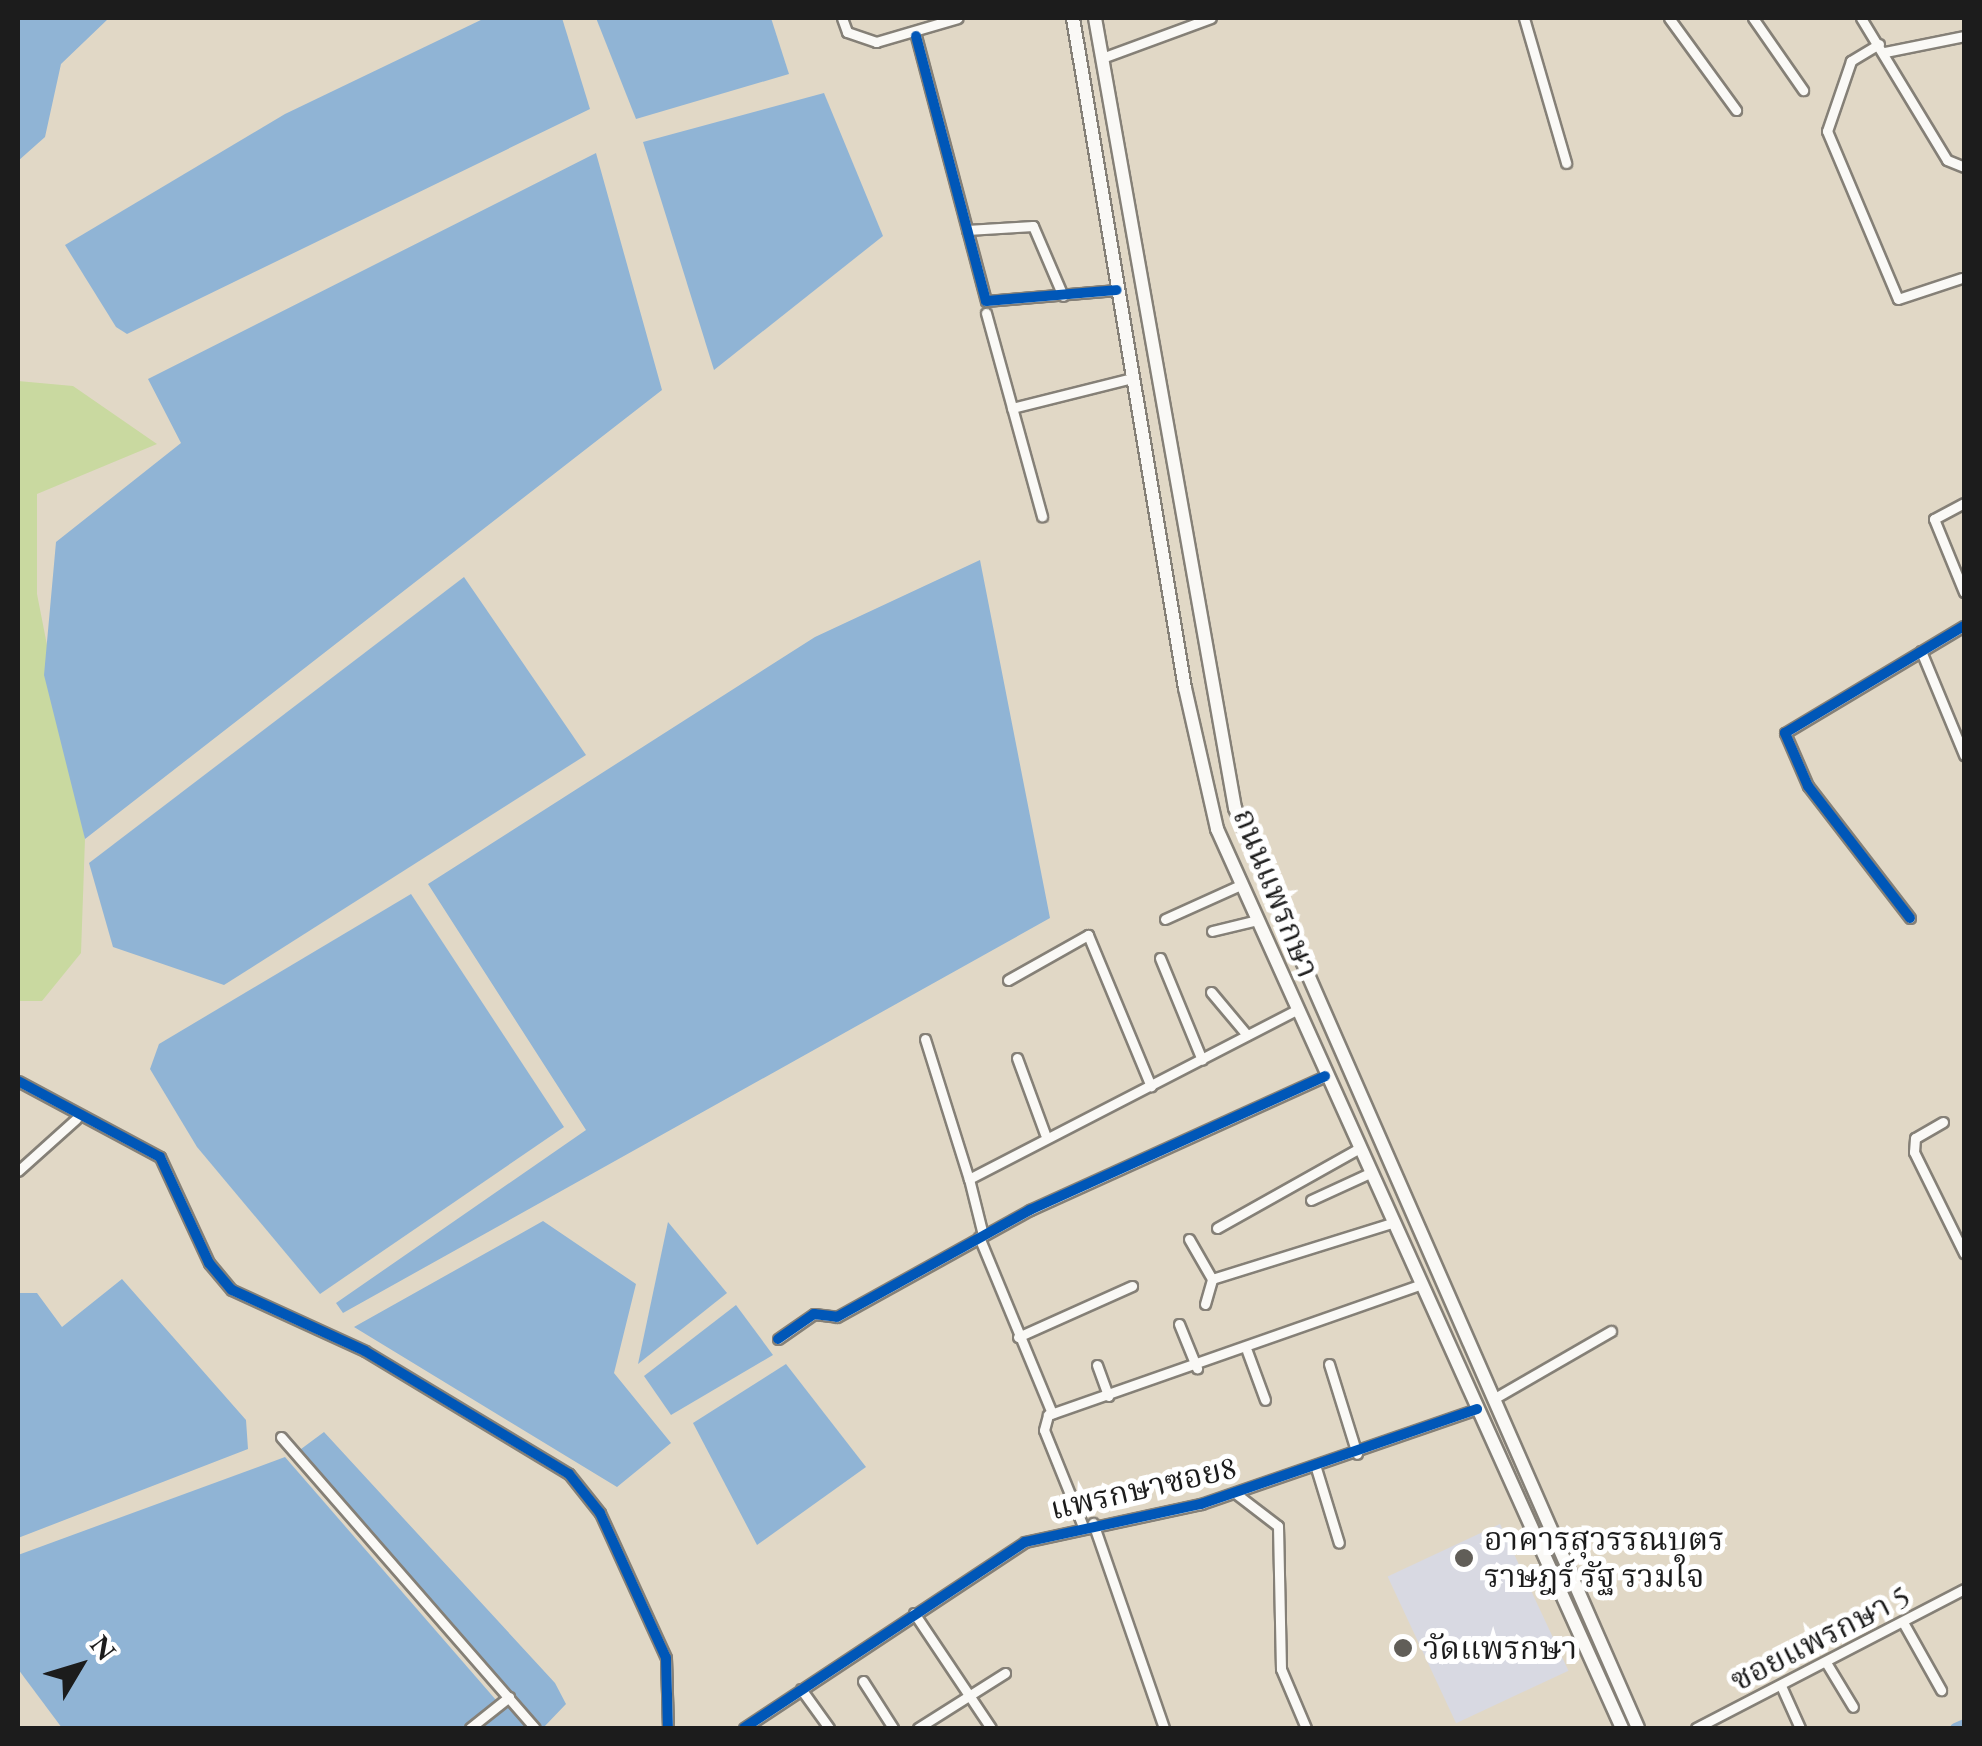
<!DOCTYPE html>
<html>
<head>
<meta charset="utf-8">
<style>
  body { margin:0 }
  #map { position:relative; width:1982px; height:1746px; overflow:hidden; background:#e1d8c6; font-family:"EB Garamond","Noto Serif Thai",serif }
  div>[style] { position:absolute }
  [style*='--x'] { left:calc(var(--x)*1px); top:calc(var(--y)*1px); width:calc(var(--w)*1px); rotate:calc(var(--a)*1deg) }
  .built>* { inset:0; background:#d8d9e2; transform-origin:0 0 }
  .green>* { inset:0; background:#c9d9a0 }
  .water>* { inset:0; background:#90b4d5 }
  .canal>* { height:11px; margin:-5.5px; padding:0 5.5px; transform-origin:5.5px; border-radius:5.5px; background:#90b4d5 }
  .roads { filter:drop-shadow(2px 0 #858077) drop-shadow(-2px 0 #858077) drop-shadow(0 2px #858077) drop-shadow(0 -2px #858077) }
  .street>* { height:9px; margin:-4.5px; padding:0 4.5px; transform-origin:4.5px; border-radius:4.5px; background:#faf9f6 }
  .secondary>* { height:12px; margin:-6px; padding:0 6px; transform-origin:6px; border-radius:6px; background:#faf9f6 }
  .cycleway>* { height:10px; margin:-5px; padding:0 5px; transform-origin:5px; border-radius:5px; background:#0057b8 }
  .dots>* { width:28px; height:28px; translate:-50% -50%; box-sizing:border-box; border:5px solid #fff; border-radius:50% }
  span { translate:-50% -50%; white-space:nowrap; text-align:center; line-height:1.15; -webkit-text-stroke:10px #fff; paint-order:stroke }
  .street-label { font-size:32px; color:#1c1c1c }
  .poi-label { font-size:32px; color:#1c1c1c }
  .left { translate:0 -50%; text-align:left }
  .frame { position:absolute; inset:0; border:20px solid #1c1c1c; pointer-events:none }
  .north { position:absolute; left:30px; top:1616px; width:100px; height:100px; -webkit-text-stroke:8px #fff; paint-order:stroke; rotate:52deg; font-size:28px; font-weight:700; line-height:40px; text-align:center; color:#1c1c1c }
  .north::after { content:''; display:block; margin:auto; width:35px; height:45px; background:#1c1c1c; clip-path:polygon(50% 0,100% 100%,50% 72%,0 100%) }
</style>
</head>
<body>
<div id="map">
  <div class="built">
    <i style="left:1500px;top:1524px;width:162px;height:124px;rotate:65deg"></i>
  </div>
  <div class="green">
    <i style="clip-path:polygon(18px 381px,73px 386px,157px 444px,37px 494px,37px 594px,85px 839px,81px 953px,42px 1001px,18px 1001px)"></i>
  </div>
  <div class="water">
    <i style="clip-path:polygon(18px 18px,109px 18px,61px 64px,45px 137px,18px 161px)"></i>
    <i style="clip-path:polygon(485px 18px,562px 18px,590px 109px,127px 334px,116px 327px,65px 245px,285px 114px)"></i>
    <i style="clip-path:polygon(596px 18px,771px 18px,789px 74px,636px 119px)"></i>
    <i style="clip-path:polygon(824px 93px,883px 236px,714px 370px,643px 142px)"></i>
    <i style="clip-path:polygon(596px 153px,662px 390px,85px 839px,44px 675px,56px 542px,181px 443px,148px 379px)"></i>
    <i style="clip-path:polygon(980px 560px,1050px 918px,343px 1313px,336px 1303px,586px 1130px,428px 884px,815px 637px)"></i>
    <i style="clip-path:polygon(464px 577px,586px 755px,224px 985px,113px 947px,89px 863px)"></i>
    <i style="clip-path:polygon(411px 894px,564px 1127px,320px 1294px,197px 1147px,150px 1069px,159px 1044px)"></i>
    <i style="clip-path:polygon(543px 1221px,636px 1284px,614px 1373px,671px 1443px,617px 1487px,354px 1327px)"></i>
    <i style="clip-path:polygon(668px 1222px,727px 1293px,638px 1364px)"></i>
    <i style="clip-path:polygon(122px 1279px,246px 1420px,248px 1449px,18px 1538px,18px 1293px,37px 1293px,62px 1327px)"></i>
    <i style="clip-path:polygon(736px 1305px,773px 1355px,671px 1415px,644px 1376px)"></i>
    <i style="clip-path:polygon(786px 1364px,866px 1467px,757px 1545px,693px 1423px)"></i>
    <i style="clip-path:polygon(324px 1432px,555px 1683px,566px 1704px,543px 1728px,483px 1728px,512px 1701px,297px 1452px)"></i>
    <i style="clip-path:polygon(285px 1457px,496px 1700px,462px 1728px,62px 1728px,18px 1669px,18px 1555px)"></i>
  </div>
  <div class="canal">
    <i style="--x:1955;--y:1728;--w:10;--a:-24"></i>
  </div>
  <div class="roads">
    <div class="street">
      <i style="--x:842;--y:18;--w:15;--a:70"></i>
      <i style="--x:847;--y:32;--w:31;--a:19"></i>
      <i style="--x:876;--y:42;--w:85;--a:-16.3"></i>
      <i style="--x:1524;--y:18;--w:151;--a:73.8"></i>
      <i style="--x:1669;--y:18;--w:114;--a:53.9"></i>
      <i style="--x:1753;--y:18;--w:88;--a:55.2"></i>
      <i style="--x:1861;--y:18;--w:166;--a:58.8"></i>
      <i style="--x:1947;--y:160;--w:18;--a:22"></i>
      <i style="--x:916;--y:36;--w:274;--a:75.2"></i>
      <i style="--x:986;--y:301;--w:131;--a:-4.8"></i>
      <i style="--x:1879;--y:44;--w:33;--a:149"></i>
      <i style="--x:1851;--y:61;--w:74;--a:108.9"></i>
      <i style="--x:1827;--y:131;--w:182;--a:67.1"></i>
      <i style="--x:1898;--y:299;--w:67;--a:-18.2"></i>
      <i style="--x:1885;--y:52;--w:81;--a:-11.4"></i>
      <i style="--x:1102;--y:58;--w:116;--a:-20.2"></i>
      <i style="--x:967;--y:230;--w:66;--a:-3.5"></i>
      <i style="--x:1033;--y:226;--w:76;--a:66.8"></i>
      <i style="--x:986;--y:313;--w:211;--a:74.6"></i>
      <i style="--x:1012;--y:408;--w:124;--a:-14"></i>
      <i style="--x:1964;--y:503;--w:34;--a:152"></i>
      <i style="--x:1934;--y:519;--w:79;--a:67.7"></i>
      <i style="--x:1921;--y:651;--w:113;--a:67.5"></i>
      <i style="--x:1910;--y:918;--w:167;--a:-127.7"></i>
      <i style="--x:1808;--y:786;--w:58;--a:-113.5"></i>
      <i style="--x:1785;--y:733;--w:209;--a:-30.9"></i>
      <i style="--x:1165;--y:919;--w:80;--a:-24.3"></i>
      <i style="--x:1212;--y:931;--w:42;--a:-13.7"></i>
      <i style="--x:1160;--y:958;--w:110;--a:67.6"></i>
      <i style="--x:1008;--y:980;--w:92;--a:-29.4"></i>
      <i style="--x:1088;--y:935;--w:164;--a:67.4"></i>
      <i style="--x:1211;--y:992;--w:56;--a:50.1"></i>
      <i style="--x:925;--y:1039;--w:147;--a:72.6"></i>
      <i style="--x:1017;--y:1058;--w:81;--a:69.8"></i>
      <i style="--x:18;--y:1081;--w:161;--a:28.2"></i>
      <i style="--x:160;--y:1157;--w:117;--a:65.2"></i>
      <i style="--x:209;--y:1263;--w:35;--a:50"></i>
      <i style="--x:232;--y:1290;--w:146;--a:24.6"></i>
      <i style="--x:365;--y:1351;--w:238;--a:31.1"></i>
      <i style="--x:569;--y:1474;--w:50;--a:51.5"></i>
      <i style="--x:600;--y:1513;--w:159;--a:65.5"></i>
      <i style="--x:666;--y:1658;--w:70;--a:88.4"></i>
      <i style="--x:1943;--y:1122;--w:32;--a:150"></i>
      <i style="--x:1915;--y:1138;--w:14;--a:94"></i>
      <i style="--x:1914;--y:1152;--w:113;--a:63.7"></i>
      <i style="--x:18;--y:1171;--w:78;--a:-41.9"></i>
      <i style="--x:1311;--y:1200;--w:65;--a:-24.6"></i>
      <i style="--x:1217;--y:1228;--w:162;--a:-29.3"></i>
      <i style="--x:983;--y:1235;--w:58;--a:-104"></i>
      <i style="--x:969;--y:1179;--w:366;--a:-27.3"></i>
      <i style="--x:979;--y:1237;--w:191;--a:67.5"></i>
      <i style="--x:1189;--y:1239;--w:46;--a:60.1"></i>
      <i style="--x:1212;--y:1279;--w:189;--a:-17.3"></i>
      <i style="--x:1205;--y:1304;--w:26;--a:-74"></i>
      <i style="--x:1179;--y:1324;--w:48;--a:67.8"></i>
      <i style="--x:1018;--y:1337;--w:125;--a:-24.1"></i>
      <i style="--x:778;--y:1339;--w:44;--a:-34.8"></i>
      <i style="--x:814;--y:1314;--w:23;--a:7"></i>
      <i style="--x:837;--y:1317;--w:221;--a:-29"></i>
      <i style="--x:1030;--y:1210;--w:324;--a:-24.4"></i>
      <i style="--x:1247;--y:1351;--w:52;--a:69.8"></i>
      <i style="--x:1329;--y:1364;--w:94;--a:72.7"></i>
      <i style="--x:1097;--y:1365;--w:33;--a:70"></i>
      <i style="--x:1495;--y:1398;--w:134;--a:-30"></i>
      <i style="--x:281;--y:1437;--w:386;--a:48.9"></i>
      <i style="--x:1316;--y:1468;--w:78;--a:73"></i>
      <i style="--x:1235;--y:1493;--w:54;--a:37.5"></i>
      <i style="--x:1278;--y:1526;--w:143;--a:88.8"></i>
      <i style="--x:1281;--y:1669;--w:64;--a:67"></i>
      <i style="--x:1093;--y:1523;--w:217;--a:70.9"></i>
      <i style="--x:1082;--y:1524;--w:101;--a:-112"></i>
      <i style="--x:1044;--y:1430;--w:16;--a:-75"></i>
      <i style="--x:1048;--y:1415;--w:394;--a:-19.3"></i>
      <i style="--x:914;--y:1613;--w:138;--a:56.2"></i>
      <i style="--x:1904;--y:1624;--w:76;--a:60.7"></i>
      <i style="--x:1827;--y:1664;--w:50;--a:58.8"></i>
      <i style="--x:863;--y:1681;--w:56;--a:57.4"></i>
      <i style="--x:1782;--y:1688;--w:44;--a:65.8"></i>
      <i style="--x:801;--y:1689;--w:48;--a:54.3"></i>
      <i style="--x:470;--y:1728;--w:50;--a:-38.5"></i>
      <i style="--x:744;--y:1728;--w:337;--a:-33.5"></i>
      <i style="--x:1025;--y:1542;--w:180;--a:-12.2"></i>
      <i style="--x:1201;--y:1504;--w:292;--a:-19"></i>
      <i style="--x:918;--y:1728;--w:103;--a:-32.3"></i>
      <i style="--x:1696;--y:1728;--w:302;--a:-27.4"></i>
    </div>
    <div class="secondary">
      <i style="--x:1073;--y:18;--w:679;--a:80.51"></i>
      <i style="--x:1185;--y:688;--w:145;--a:77.2"></i>
      <i style="--x:1217;--y:829;--w:986;--a:65.75"></i>
      <i style="--x:1095;--y:18;--w:802;--a:79.95"></i>
      <i style="--x:1235;--y:808;--w:1004;--a:66.34"></i>
    </div>
  </div>
  <div class="cycleway">
    <i style="--x:916;--y:36;--w:274;--a:75.2"></i>
    <i style="--x:986;--y:301;--w:131;--a:-4.8"></i>
    <i style="--x:1910;--y:918;--w:167;--a:-127.7"></i>
    <i style="--x:1808;--y:786;--w:58;--a:-113.5"></i>
    <i style="--x:1785;--y:733;--w:209;--a:-30.9"></i>
    <i style="--x:18;--y:1081;--w:161;--a:28.2"></i>
    <i style="--x:160;--y:1157;--w:117;--a:65.2"></i>
    <i style="--x:209;--y:1263;--w:35;--a:50"></i>
    <i style="--x:232;--y:1290;--w:146;--a:24.6"></i>
    <i style="--x:365;--y:1351;--w:238;--a:31.1"></i>
    <i style="--x:569;--y:1474;--w:50;--a:51.5"></i>
    <i style="--x:600;--y:1513;--w:159;--a:65.5"></i>
    <i style="--x:666;--y:1658;--w:70;--a:88.4"></i>
    <i style="--x:778;--y:1339;--w:44;--a:-34.8"></i>
    <i style="--x:814;--y:1314;--w:23;--a:7"></i>
    <i style="--x:837;--y:1317;--w:221;--a:-29"></i>
    <i style="--x:1030;--y:1210;--w:324;--a:-24.4"></i>
    <i style="--x:744;--y:1728;--w:337;--a:-33.5"></i>
    <i style="--x:1025;--y:1542;--w:180;--a:-12.2"></i>
    <i style="--x:1201;--y:1504;--w:292;--a:-19"></i>
  </div>
  <div class="dots">
    <i style="left:1464px;top:1558px;background:#615e58"></i>
    <i style="left:1403px;top:1648px;background:#615e58"></i>
  </div>
  <div class="street-label">
    <span style="left:1276px;top:893px;rotate:68deg">ถนนแพรกษา</span>
    <span style="left:1143px;top:1488px;rotate:-13deg">แพรกษาซอย8</span>
    <span style="left:1820px;top:1638px;rotate:-27deg">ซอยแพรกษา 5</span>
  </div>
  <div class="poi-label">
    <span class="left" style="left:1484px;top:1558px">อาคารสุวรรณบุตร<br>ราษฎร์ รัฐ รวมใจ</span>
    <span class="left" style="left:1423px;top:1648px">วัดแพรกษา</span>
  </div>
  <div class="frame"></div>
  <div class="north">N</div>
</div>
</body>
</html>
